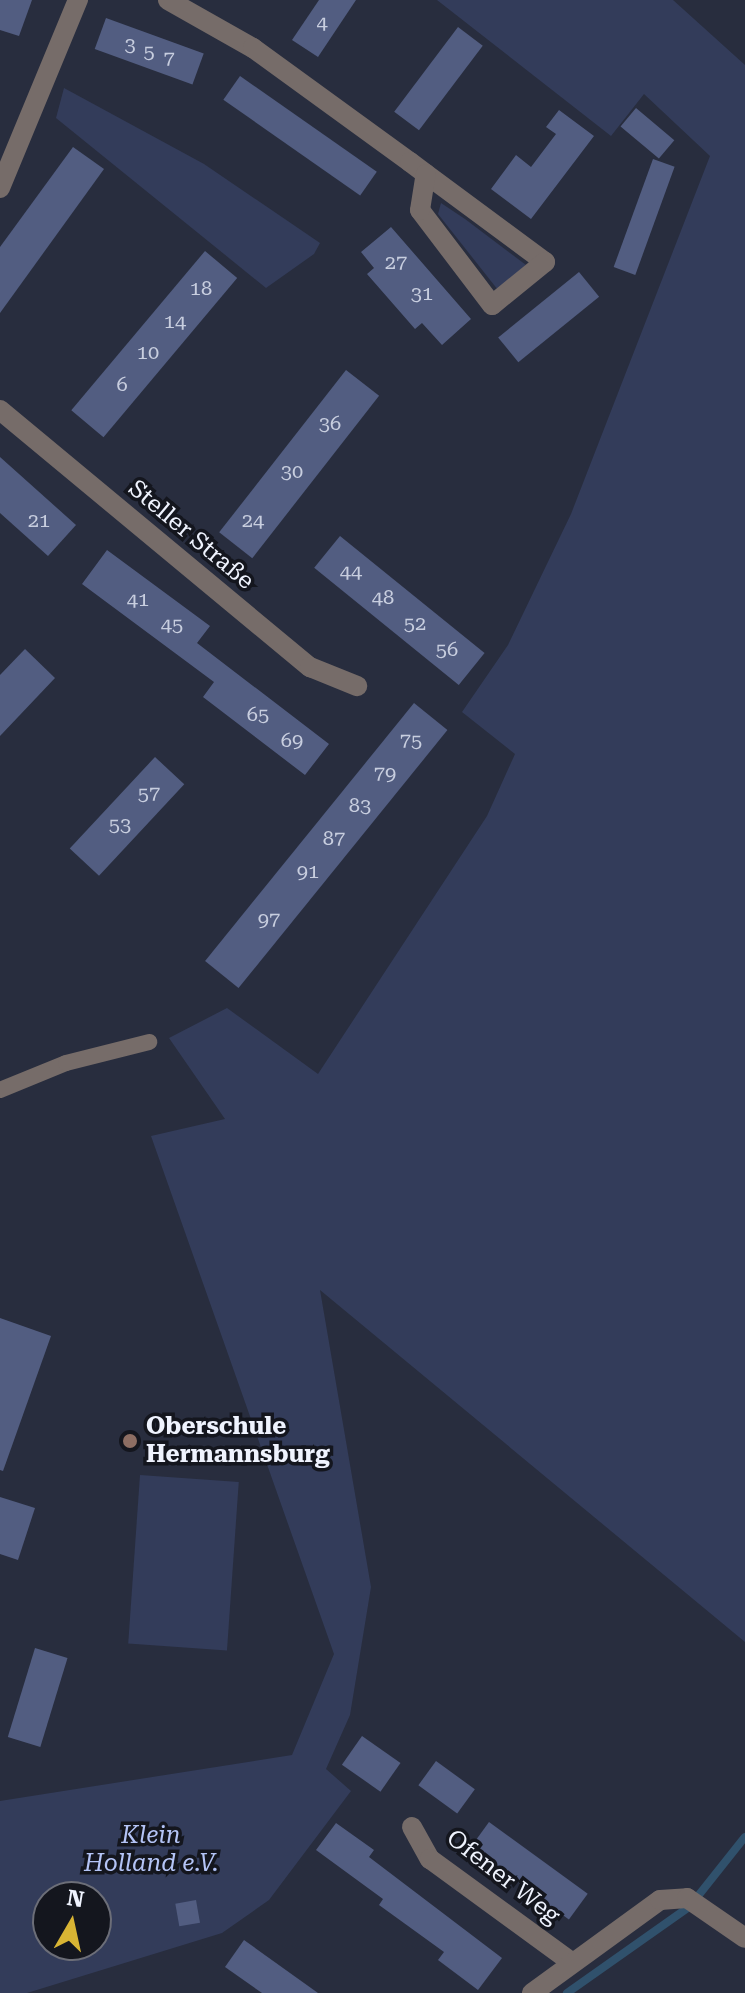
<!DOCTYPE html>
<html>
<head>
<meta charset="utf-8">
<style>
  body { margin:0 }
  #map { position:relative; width:745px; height:1993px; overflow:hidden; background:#282d3e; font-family:"Roboto Serif",serif }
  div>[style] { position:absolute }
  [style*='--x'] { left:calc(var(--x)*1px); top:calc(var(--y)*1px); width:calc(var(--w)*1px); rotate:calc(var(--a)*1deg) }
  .green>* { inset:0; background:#333c5a; transform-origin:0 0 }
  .stream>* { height:8px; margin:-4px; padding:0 4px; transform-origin:4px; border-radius:4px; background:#30516c }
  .building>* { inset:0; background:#525d81; transform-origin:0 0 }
  .lane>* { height:16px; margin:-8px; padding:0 8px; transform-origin:8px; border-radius:8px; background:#766c69 }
  .street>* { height:20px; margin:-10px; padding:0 10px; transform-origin:10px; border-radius:10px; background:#766c69 }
  .dots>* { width:22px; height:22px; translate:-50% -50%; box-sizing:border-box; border:4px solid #14161e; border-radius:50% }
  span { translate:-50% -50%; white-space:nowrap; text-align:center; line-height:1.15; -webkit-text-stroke:7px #14161e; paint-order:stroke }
  .number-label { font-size:20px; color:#c8cedf }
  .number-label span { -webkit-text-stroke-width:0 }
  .street-label { font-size:24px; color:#eff3fe }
  .poi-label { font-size:24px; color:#eff3fe; font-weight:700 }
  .left { translate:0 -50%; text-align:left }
  .park-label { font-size:24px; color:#b4c4f6; font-style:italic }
  .north { position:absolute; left:32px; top:1881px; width:80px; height:80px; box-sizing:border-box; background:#14161e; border:2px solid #6c6e78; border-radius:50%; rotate:9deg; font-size:22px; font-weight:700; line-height:32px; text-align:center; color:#eff3fe }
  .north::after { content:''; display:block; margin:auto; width:28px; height:36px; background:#d8b434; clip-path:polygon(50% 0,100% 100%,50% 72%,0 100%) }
</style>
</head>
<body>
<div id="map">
  <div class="green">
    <i style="clip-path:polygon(evenodd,437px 0,673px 0,745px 65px,745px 1642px,320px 1290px,371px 1587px,350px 1715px,326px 1769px,351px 1791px,269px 1900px,222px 1933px,27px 1993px,0 1993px,0 1801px,292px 1755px,334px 1654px,151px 1136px,225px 1119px,169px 1038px,227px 1008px,318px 1074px,487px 816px,515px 754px,462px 712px,508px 645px,571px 514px,710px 156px,644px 94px,611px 136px,437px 0,48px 1897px,96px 1897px,96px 1945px,48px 1945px,48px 1897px)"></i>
    <i style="clip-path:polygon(64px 88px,204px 164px,320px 243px,314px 254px,266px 288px,56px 118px)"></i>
    <i style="clip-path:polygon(441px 203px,465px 219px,526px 265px,498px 290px,438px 214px)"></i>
    <i style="left:140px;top:1475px;width:99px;height:169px;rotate:4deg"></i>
  </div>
  <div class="stream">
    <i style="--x:698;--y:1896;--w:75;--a:-51.5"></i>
    <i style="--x:567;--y:1993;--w:149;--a:-35.2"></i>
  </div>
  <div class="building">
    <i style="clip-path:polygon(0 0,32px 0,19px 36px,0 30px)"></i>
    <i style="clip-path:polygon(319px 0,356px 0,318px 57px,292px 40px)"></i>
    <i style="left:106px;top:18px;width:104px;height:33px;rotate:20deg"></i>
    <i style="left:458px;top:27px;width:31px;height:106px;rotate:37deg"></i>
    <i style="left:240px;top:76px;width:167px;height:29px;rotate:35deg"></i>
    <i style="left:636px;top:108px;width:50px;height:24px;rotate:40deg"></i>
    <i style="clip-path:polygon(559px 110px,594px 136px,531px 219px,491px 189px,516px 155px,531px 167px,556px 134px,546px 127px)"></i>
    <i style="clip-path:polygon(73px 147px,104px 169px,0 313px,0 247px)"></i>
    <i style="left:653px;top:159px;width:23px;height:115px;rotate:20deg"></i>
    <i style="clip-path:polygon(391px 227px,471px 319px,442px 345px,422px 323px,415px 329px,367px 274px,374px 268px,361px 252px)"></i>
    <i style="left:205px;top:251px;width:42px;height:208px;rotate:40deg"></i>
    <i style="left:579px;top:272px;width:32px;height:104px;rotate:51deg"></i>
    <i style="left:346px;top:370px;width:42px;height:206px;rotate:38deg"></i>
    <i style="clip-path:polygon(0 457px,76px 525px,48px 556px,0 513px)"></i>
    <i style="left:340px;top:536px;width:186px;height:41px;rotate:39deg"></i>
    <i style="clip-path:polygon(107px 550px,210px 626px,197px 643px,329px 744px,305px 775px,203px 697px,214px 682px,82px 584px)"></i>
    <i style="clip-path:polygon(25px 649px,55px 678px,0 736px,0 675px)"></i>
    <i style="left:414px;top:703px;width:43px;height:332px;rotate:39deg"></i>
    <i style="left:155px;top:757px;width:40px;height:125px;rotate:43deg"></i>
    <i style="clip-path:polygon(0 1318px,51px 1336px,3px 1471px,0 1470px)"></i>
    <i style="clip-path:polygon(0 1497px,35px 1508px,18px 1560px,0 1554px)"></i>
    <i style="left:35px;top:1648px;width:34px;height:93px;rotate:17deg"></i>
    <i style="left:362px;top:1736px;width:47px;height:35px;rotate:35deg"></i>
    <i style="left:436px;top:1761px;width:48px;height:30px;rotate:36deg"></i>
    <i style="left:489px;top:1822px;width:122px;height:32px;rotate:36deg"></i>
    <i style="clip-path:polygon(336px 1823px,374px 1850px,369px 1857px,502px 1958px,478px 1990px,438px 1960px,444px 1952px,379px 1905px,383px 1899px,316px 1850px)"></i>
    <i style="left:196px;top:1900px;width:23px;height:21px;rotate:80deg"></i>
    <i style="clip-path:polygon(244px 1940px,318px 1993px,262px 1993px,225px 1967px)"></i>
  </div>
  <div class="lane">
    <i style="--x:0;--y:1090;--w:71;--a:-22.2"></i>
    <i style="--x:66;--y:1063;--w:86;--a:-14.2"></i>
  </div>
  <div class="street">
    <i style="--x:168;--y:0;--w:98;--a:29.5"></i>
    <i style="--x:253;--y:48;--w:194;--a:36"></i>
    <i style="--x:410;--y:162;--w:20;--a:37"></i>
    <i style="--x:426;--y:174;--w:148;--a:36.5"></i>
    <i style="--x:545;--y:262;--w:68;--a:140.9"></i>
    <i style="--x:492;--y:305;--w:119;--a:-127.2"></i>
    <i style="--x:420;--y:210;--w:36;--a:-81"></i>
    <i style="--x:0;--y:188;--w:204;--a:-67.5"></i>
    <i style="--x:0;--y:410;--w:403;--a:39.7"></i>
    <i style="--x:310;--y:667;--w:51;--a:22"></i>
    <i style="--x:412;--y:1827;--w:37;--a:61"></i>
    <i style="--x:430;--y:1859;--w:175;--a:36.1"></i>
    <i style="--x:532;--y:1993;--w:158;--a:-36"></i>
    <i style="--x:660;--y:1900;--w:27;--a:-4"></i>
    <i style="--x:687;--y:1898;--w:70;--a:34.6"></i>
  </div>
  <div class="dots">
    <i style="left:130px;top:1441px;background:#8d6e63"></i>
  </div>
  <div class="number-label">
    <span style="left:322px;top:22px">4</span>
    <span style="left:130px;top:44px">3</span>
    <span style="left:149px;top:51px">5</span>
    <span style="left:169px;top:58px">7</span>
    <span style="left:396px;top:262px">27</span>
    <span style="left:201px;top:288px">18</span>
    <span style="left:422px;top:293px">31</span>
    <span style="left:175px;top:321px">14</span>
    <span style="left:148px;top:352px">10</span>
    <span style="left:122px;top:384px">6</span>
    <span style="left:330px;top:423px">36</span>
    <span style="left:292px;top:471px">30</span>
    <span style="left:39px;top:520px">21</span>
    <span style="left:253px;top:520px">24</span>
    <span style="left:351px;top:571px">44</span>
    <span style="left:383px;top:597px">48</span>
    <span style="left:138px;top:599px">41</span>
    <span style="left:415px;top:623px">52</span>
    <span style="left:172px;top:624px">45</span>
    <span style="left:447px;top:649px">56</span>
    <span style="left:258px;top:714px">65</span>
    <span style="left:292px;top:740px">69</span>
    <span style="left:411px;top:740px">75</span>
    <span style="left:385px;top:773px">79</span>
    <span style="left:149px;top:793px">57</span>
    <span style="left:360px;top:805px">83</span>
    <span style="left:120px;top:824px">53</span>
    <span style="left:334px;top:838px">87</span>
    <span style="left:308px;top:871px">91</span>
    <span style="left:269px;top:919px">97</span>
  </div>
  <div class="street-label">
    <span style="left:191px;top:535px;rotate:40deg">Steller Straße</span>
    <span style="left:503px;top:1877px;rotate:38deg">Ofener Weg</span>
  </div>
  <div class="poi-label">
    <span class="left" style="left:146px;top:1441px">Oberschule<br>Hermannsburg</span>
  </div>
  <div class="park-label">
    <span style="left:151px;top:1850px">Klein<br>Holland e.V.</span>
  </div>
  <div class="north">N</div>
</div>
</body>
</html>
